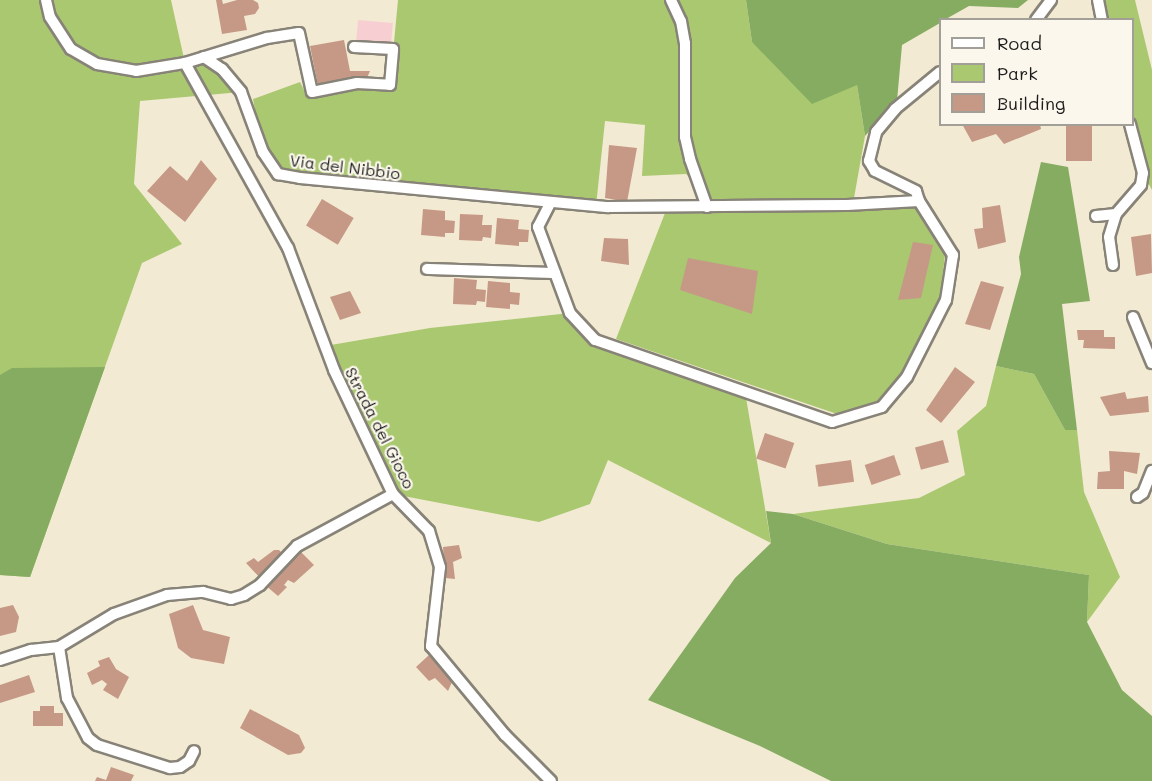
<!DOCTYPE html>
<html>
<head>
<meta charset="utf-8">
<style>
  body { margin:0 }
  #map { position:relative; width:1152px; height:781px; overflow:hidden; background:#f3ead3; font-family:Mali,sans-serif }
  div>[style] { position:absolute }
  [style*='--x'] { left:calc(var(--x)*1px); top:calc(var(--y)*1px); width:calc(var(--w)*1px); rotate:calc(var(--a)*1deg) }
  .built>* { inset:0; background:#f7cfd3; transform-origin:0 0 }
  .green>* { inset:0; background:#a9c870 }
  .forest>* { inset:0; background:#86ac62 }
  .building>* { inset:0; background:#c69987; transform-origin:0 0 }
  .roads { filter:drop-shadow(2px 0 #888378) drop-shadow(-2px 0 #888378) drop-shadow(0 2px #888378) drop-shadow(0 -2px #888378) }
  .street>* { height:10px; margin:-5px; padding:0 5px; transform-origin:5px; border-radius:5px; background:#fff }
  span { translate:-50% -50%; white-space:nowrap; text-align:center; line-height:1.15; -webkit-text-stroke:4.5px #fbf7ec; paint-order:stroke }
  .street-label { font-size:16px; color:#1c1c1c }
  .legend { position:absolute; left:939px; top:18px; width:195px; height:108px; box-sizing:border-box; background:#fbf7ec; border:2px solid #a29f99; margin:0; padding:8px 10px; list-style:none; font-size:18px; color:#1c1c1c }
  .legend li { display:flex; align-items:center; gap:12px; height:30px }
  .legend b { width:30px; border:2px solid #a29f99 }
</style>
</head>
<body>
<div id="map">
  <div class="built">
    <i style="left:358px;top:20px;width:35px;height:22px;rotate:5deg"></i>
  </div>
  <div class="green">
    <i style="clip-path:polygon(0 0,171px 0,185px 63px,204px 57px,241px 92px,140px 101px,134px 184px,182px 244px,142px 263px,30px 577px,0 575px)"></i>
    <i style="clip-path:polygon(398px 0,746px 0,752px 42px,857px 85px,865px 136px,854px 198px,713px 200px,686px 174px,642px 176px,645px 125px,605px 121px,596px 206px,278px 174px,263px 152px,253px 99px,300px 82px,308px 98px,390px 85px)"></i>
    <i style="clip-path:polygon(1098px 0,1135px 0,1152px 70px,1152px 190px,1143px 173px,1132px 124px,1132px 20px,1102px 19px)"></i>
    <i style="clip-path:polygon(920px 203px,945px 255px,939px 307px,886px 403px,840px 415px,616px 339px,665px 213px)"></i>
    <i style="clip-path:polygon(570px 313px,595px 340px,745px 392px,771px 543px,608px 460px,590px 504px,539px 522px,393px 494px,325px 346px,430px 328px)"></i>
    <i style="clip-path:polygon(996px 366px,1034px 374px,1065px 430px,1077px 430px,1084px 492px,1120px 577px,1087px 622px,1089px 575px,887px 544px,793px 514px,919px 498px,965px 475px,957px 431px,986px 406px)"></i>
  </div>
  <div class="forest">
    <i style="clip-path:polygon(746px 0,1028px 0,1018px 8px,969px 6px,946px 19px,940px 20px,940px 23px,902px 45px,897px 101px,865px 136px,857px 85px,812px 104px,752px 42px)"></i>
    <i style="clip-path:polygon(1041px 162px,1068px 167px,1090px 301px,1062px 304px,1077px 430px,1065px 430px,1034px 374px,996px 366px,1021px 274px,1019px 257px)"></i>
    <i style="clip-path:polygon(105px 367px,30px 577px,0 575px,0 375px,12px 368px)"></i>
    <i style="clip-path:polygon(766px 511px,793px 514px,887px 544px,1089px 575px,1087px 622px,1122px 690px,1152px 716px,1152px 781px,831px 781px,760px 746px,648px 700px,735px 578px,771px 543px)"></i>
  </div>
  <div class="building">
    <i style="clip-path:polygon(216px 0,222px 0,223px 4px,237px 0,253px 0,258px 3px,259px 8px,255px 14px,244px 16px,247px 30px,222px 34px)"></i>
    <i style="clip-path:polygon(344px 40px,350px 71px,370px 71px,366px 80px,318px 86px,310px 46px)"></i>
    <i style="clip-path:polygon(962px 124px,1040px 124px,1041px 129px,1004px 144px,996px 134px,972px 142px)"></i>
    <i style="left:1066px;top:124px;width:26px;height:37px"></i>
    <i style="clip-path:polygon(609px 145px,637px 148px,627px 202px,605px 198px)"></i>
    <i style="clip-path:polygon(201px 160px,217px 179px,185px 222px,147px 191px,170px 166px,187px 181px)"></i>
    <i style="left:322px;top:199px;width:37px;height:31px;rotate:31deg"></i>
    <i style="clip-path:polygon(1000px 205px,1006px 242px,978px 249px,974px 229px,983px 228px,982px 208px)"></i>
    <i style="clip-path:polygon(423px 209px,445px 211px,445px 220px,455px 221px,454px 233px,445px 233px,445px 237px,421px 235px)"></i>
    <i style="clip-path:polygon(460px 214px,483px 215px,482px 225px,492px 225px,491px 238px,483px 237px,482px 241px,459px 240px)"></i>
    <i style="clip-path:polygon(497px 218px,519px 220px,518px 229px,529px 230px,528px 242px,519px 242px,519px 246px,495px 244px)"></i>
    <i style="clip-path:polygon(1151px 234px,1152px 273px,1136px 276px,1131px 237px)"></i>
    <i style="clip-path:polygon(604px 238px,628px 239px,629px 265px,601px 261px)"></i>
    <i style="clip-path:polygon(913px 242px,933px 245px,921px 298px,898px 300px)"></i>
    <i style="clip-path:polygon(688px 258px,758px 271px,752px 314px,680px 290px)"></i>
    <i style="clip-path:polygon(454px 278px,477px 280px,476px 289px,486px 290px,485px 302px,477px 301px,476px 305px,453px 304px)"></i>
    <i style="clip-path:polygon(488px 281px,510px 283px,510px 292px,520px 293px,519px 305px,510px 304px,510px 309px,486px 307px)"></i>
    <i style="clip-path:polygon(981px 281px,1004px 287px,990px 330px,965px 324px)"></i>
    <i style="clip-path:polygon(350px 291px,361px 313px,340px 320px,330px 297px)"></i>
    <i style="clip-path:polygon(1077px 330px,1104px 330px,1104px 337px,1115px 337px,1115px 349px,1083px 348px,1084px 340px,1078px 340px)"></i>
    <i style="clip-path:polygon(955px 367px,975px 382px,941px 423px,926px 410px)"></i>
    <i style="clip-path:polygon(1125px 392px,1127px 399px,1148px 396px,1149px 412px,1110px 416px,1100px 397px)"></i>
    <i style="left:765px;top:433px;width:31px;height:27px;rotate:19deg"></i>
    <i style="left:943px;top:440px;width:23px;height:29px;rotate:75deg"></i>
    <i style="clip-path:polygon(1109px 451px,1140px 453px,1137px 474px,1124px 471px,1124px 489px,1097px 489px,1098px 472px,1110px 471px)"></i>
    <i style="left:894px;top:455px;width:21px;height:31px;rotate:71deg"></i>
    <i style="left:851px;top:460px;width:22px;height:36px;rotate:82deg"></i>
    <i style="clip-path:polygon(459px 545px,462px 558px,453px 562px,455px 579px,445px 578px,443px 547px)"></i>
    <i style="clip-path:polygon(274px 550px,279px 550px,285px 556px,261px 579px,246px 563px,254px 558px,258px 562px)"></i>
    <i style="clip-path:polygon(299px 550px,314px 565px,294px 583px,288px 580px,284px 585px,287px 587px,278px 596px,265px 585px)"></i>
    <i style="clip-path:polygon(13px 605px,19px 617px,16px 632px,0 636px,0 608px)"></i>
    <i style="clip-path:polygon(193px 605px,203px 630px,230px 637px,224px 664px,191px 658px,178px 648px,169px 614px)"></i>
    <i style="clip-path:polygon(429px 655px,453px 680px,448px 691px,435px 678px,429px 681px,416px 667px)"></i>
    <i style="clip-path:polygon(109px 657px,116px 669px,129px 677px,118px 699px,103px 690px,107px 684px,102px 680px,92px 685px,87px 673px,100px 666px,98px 661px)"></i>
    <i style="clip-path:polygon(29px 675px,35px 692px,0 703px,0 685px)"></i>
    <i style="clip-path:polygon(40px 706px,54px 706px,54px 713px,63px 713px,63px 726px,33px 726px,33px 711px,40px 711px)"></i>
    <i style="clip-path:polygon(250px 709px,299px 735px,305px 748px,301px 753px,288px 755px,240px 728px)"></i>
    <i style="clip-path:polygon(111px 767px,134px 775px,131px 781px,95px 781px,97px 777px,106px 780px)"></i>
  </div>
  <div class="roads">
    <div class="street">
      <i style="--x:46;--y:0;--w:17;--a:77"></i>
      <i style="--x:50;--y:17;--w:38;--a:57"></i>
      <i style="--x:71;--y:49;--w:30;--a:30"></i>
      <i style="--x:97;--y:64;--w:40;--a:10"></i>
      <i style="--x:136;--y:71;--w:50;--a:-9.3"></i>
      <i style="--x:185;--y:63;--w:86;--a:-17"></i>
      <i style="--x:267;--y:38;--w:32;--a:-9"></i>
      <i style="--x:299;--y:33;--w:60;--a:77.6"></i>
      <i style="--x:312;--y:92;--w:46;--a:-11.3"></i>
      <i style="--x:357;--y:83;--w:33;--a:3"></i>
      <i style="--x:390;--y:85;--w:36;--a:-85"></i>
      <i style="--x:393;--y:49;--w:39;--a:-177"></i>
      <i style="--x:671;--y:0;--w:23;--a:65"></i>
      <i style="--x:681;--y:21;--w:22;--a:80"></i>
      <i style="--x:685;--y:43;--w:94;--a:90"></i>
      <i style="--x:685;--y:137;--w:23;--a:77"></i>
      <i style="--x:690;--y:159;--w:51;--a:70.5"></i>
      <i style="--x:1098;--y:0;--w:20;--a:79"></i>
      <i style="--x:1036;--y:20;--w:25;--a:-53"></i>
      <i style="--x:204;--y:57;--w:22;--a:34"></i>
      <i style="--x:222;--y:69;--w:30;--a:50"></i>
      <i style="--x:241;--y:92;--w:64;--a:69.9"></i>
      <i style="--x:263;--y:152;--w:27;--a:56"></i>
      <i style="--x:278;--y:174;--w:22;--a:10"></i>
      <i style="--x:300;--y:178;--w:310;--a:5.4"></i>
      <i style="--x:609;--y:207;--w:238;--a:-0.5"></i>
      <i style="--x:847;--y:205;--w:72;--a:-3.2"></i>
      <i style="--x:919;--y:201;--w:64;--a:57.8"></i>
      <i style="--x:953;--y:255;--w:46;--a:98.8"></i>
      <i style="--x:946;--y:300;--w:86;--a:116.9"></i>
      <i style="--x:907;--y:377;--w:39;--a:130"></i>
      <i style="--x:882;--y:407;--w:52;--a:163.3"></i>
      <i style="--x:832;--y:422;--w:251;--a:-160.9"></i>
      <i style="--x:595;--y:340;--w:37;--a:-133"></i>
      <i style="--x:570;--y:313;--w:92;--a:-110.4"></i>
      <i style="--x:538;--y:227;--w:27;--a:-63"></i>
      <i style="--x:185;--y:63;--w:212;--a:60.9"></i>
      <i style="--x:288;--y:248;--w:130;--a:69.3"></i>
      <i style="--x:334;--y:370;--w:137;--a:64.6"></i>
      <i style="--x:393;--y:494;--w:52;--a:45.8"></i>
      <i style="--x:429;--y:531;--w:38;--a:73"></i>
      <i style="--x:440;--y:567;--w:80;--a:96.5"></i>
      <i style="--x:431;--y:646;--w:116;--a:50.3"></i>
      <i style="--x:505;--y:735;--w:65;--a:45"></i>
      <i style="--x:919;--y:201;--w:10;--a:-107"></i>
      <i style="--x:916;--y:191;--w:46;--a:-154"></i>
      <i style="--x:875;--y:171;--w:12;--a:-121"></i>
      <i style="--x:869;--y:161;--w:30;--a:-76"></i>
      <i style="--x:876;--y:132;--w:30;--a:-50"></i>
      <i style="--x:895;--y:109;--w:58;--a:-39.4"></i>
      <i style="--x:1096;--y:216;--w:20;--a:-6"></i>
      <i style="--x:1113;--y:265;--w:28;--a:-98"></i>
      <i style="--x:1109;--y:237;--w:24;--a:-73"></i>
      <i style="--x:1116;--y:214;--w:38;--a:-49"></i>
      <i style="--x:1141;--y:185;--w:12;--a:-81"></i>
      <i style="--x:1143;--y:173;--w:51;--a:-104.9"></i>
      <i style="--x:427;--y:269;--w:128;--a:1.8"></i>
      <i style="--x:1133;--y:317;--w:50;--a:67.6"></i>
      <i style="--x:1137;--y:497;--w:7;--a:-34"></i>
      <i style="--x:1143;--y:493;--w:24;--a:-68"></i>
      <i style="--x:59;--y:647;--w:52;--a:81.1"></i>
      <i style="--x:67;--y:698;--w:45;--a:62.3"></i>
      <i style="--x:88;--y:738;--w:11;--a:38"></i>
      <i style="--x:97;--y:745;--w:77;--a:17.5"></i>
      <i style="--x:170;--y:768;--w:10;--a:-6"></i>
      <i style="--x:180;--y:767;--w:11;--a:-34"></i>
      <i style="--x:189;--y:761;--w:11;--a:-63"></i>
      <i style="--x:0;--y:660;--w:33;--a:-18"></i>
      <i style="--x:31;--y:650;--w:28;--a:-6"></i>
      <i style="--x:59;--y:647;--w:64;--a:-31"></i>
      <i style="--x:114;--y:614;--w:56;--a:-19.7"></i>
      <i style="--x:167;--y:595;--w:36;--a:-5"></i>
      <i style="--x:203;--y:592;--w:29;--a:14"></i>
      <i style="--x:231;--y:599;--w:14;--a:-17"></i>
      <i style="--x:244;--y:595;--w:19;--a:-32"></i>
      <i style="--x:260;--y:585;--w:54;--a:-46.5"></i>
      <i style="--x:297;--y:546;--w:109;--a:-28.4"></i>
    </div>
  </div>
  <div class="street-label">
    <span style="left:345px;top:167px;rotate:7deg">Via del Nibbio</span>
    <span style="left:380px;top:428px;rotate:63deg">Strada del Gioco</span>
  </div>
  <ul class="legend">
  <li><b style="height:8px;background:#fff"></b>Road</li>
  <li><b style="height:16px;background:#a9c870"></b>Park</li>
  <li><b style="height:16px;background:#c69987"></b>Building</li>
  </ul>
</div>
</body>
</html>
